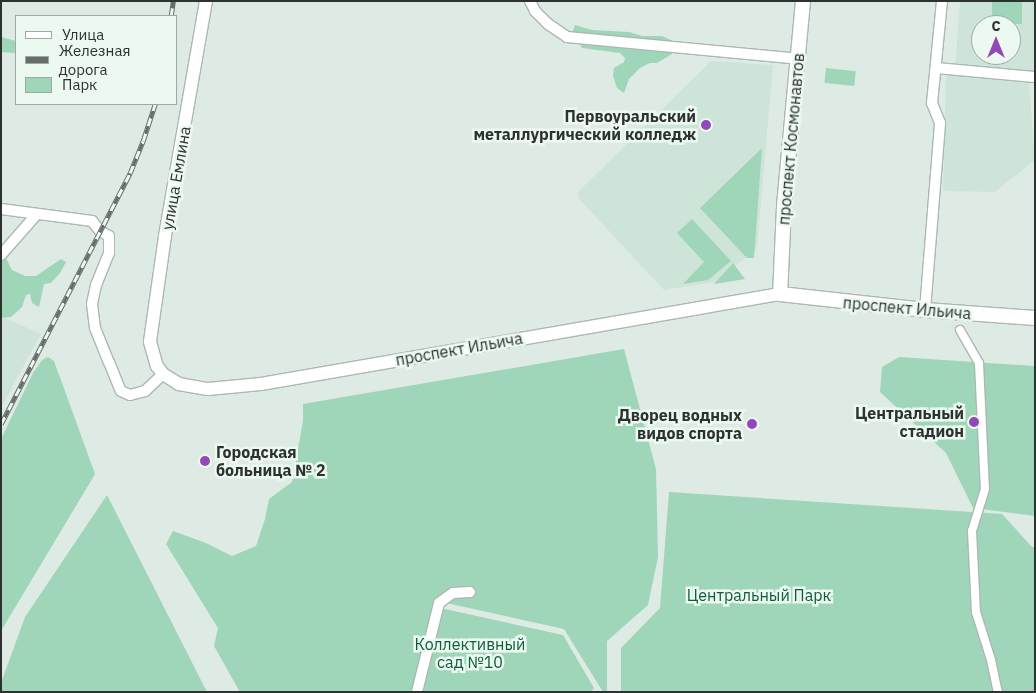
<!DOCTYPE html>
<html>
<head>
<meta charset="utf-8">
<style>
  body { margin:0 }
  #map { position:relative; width:1036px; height:693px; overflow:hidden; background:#deebe4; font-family:"IBM Plex Sans",sans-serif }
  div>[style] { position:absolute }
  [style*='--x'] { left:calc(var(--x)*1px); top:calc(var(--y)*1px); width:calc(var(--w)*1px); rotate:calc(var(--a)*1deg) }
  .built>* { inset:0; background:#cfe4d8 }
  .green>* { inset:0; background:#9fd5b9; transform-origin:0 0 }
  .roads { filter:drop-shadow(1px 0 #acb8b1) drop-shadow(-1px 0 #acb8b1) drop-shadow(0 1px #acb8b1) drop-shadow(0 -1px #acb8b1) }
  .pedestrian>* { height:8px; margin:-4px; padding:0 4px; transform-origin:4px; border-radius:4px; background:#fff }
  .minor>* { height:10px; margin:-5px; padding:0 5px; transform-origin:5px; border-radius:5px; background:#fff }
  .tertiary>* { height:12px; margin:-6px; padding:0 6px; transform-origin:6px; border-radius:6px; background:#fff }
  .secondary>* { height:14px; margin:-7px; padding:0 7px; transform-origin:7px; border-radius:7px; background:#fff }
  .rail>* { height:4.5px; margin-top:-2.25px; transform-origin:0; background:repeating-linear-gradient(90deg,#ebf9f1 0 8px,#666e6a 0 16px); box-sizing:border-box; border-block:1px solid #666e6a }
  .dots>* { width:14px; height:14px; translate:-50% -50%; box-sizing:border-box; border:2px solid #ebf9f1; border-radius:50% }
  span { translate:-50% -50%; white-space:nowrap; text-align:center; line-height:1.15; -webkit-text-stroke:5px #ebf9f1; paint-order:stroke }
  .poi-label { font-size:16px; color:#2d3230; font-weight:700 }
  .right { translate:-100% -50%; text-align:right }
  .left { translate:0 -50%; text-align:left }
  .street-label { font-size:16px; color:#2d3230 }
  .park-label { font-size:16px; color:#0f5b3f }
  .frame { position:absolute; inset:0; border:2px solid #2d3230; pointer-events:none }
  .legend { position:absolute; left:15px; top:15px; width:162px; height:90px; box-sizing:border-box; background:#ebf9f1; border:1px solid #9fa9a4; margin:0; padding:6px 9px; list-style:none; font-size:15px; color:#2d3230 }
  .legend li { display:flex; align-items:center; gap:10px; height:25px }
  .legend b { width:25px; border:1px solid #9fa9a4 }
  .north { position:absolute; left:971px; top:15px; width:50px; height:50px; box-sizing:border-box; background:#ebf9f1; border:1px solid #9fa9a4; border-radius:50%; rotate:0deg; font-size:14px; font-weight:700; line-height:20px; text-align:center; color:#2d3230 }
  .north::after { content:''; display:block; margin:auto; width:18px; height:22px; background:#9348b9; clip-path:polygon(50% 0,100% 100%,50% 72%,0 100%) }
</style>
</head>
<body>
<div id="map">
  <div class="built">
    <i style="clip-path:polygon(evenodd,960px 1px,1035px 1px,1035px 75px,955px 69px,960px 1px,981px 25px,1011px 25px,1011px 55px,981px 55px,981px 25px)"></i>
    <i style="clip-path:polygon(711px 61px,773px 65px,757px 249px,715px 282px,664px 290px,579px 199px,578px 192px)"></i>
    <i style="clip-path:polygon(946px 75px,1029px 83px,1035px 160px,995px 192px,943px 191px)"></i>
    <i style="clip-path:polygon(1px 316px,41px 334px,1px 408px)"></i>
  </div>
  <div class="green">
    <i style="left:992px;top:1px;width:30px;height:23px"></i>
    <i style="clip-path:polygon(575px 25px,592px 30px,629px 32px,642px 36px,662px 36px,677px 43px,579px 36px,573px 31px)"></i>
    <i style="clip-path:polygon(1px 37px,16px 41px,15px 53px,1px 52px)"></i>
    <i style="clip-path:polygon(582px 41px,672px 51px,672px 54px,657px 63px,650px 63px,640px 68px,629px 79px,624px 93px,617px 88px,613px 76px,614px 68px,624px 62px,625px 58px,620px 53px,582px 48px,580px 44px)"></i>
    <i style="left:826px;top:68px;width:30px;height:15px;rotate:6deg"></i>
    <i style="clip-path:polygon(762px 148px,754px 258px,747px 258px,700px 208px)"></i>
    <i style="clip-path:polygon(692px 219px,731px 261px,708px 280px,683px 284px,704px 262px,677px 233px)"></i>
    <i style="clip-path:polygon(6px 258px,12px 270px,25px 276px,36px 276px,61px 259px,66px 262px,60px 273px,51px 283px,44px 284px,39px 307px,32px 303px,30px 294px,26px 295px,22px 307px,11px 317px,1px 318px,1px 261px)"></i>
    <i style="clip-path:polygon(733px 263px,745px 279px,714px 284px)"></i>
    <i style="clip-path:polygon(624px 349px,656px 469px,658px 557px,648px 605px,607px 641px,607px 692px,603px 692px,564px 629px,437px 601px,415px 692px,240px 692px,214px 646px,218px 628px,166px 544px,173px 531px,206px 543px,232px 556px,256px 546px,265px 519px,269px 499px,292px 482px,303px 421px,303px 404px)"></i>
    <i style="clip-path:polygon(48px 357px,54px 361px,95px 474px,1px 631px,1px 439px,33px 373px,42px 360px)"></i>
    <i style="clip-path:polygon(899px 357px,1035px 366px,1035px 516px,973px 508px,946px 453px,880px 392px,882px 367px)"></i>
    <i style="clip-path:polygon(669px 492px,1002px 514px,1032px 547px,1035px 547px,1035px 692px,621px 692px,621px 648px,660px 608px)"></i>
    <i style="clip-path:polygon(107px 495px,207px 692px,1px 692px,1px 683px,25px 617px)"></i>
    <i style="clip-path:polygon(440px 608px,563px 635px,594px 688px,591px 692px,421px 692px)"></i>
  </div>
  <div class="roads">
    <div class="pedestrian">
      <i style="--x:960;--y:330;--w:38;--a:60"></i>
      <i style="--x:979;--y:363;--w:126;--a:87.3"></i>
      <i style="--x:985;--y:489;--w:44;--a:107.2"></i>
      <i style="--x:972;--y:531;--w:81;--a:87.2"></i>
      <i style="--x:976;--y:612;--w:50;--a:72.6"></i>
      <i style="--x:991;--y:660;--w:33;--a:78"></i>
    </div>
    <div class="minor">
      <i style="--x:530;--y:1;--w:11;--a:63"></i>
      <i style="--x:535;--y:11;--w:18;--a:45"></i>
      <i style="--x:548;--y:24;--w:23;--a:34"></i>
      <i style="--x:567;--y:37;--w:232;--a:5.4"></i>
      <i style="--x:936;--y:68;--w:99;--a:5.2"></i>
      <i style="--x:1;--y:209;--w:92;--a:7.5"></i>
      <i style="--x:92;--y:221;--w:13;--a:51"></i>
      <i style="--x:100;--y:231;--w:10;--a:29"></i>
      <i style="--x:109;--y:236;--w:17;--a:90"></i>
      <i style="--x:109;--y:253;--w:35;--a:112"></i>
      <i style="--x:96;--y:285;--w:19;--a:102"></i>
      <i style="--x:92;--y:304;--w:24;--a:83"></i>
      <i style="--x:95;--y:328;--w:37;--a:68"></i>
      <i style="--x:109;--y:362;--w:31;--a:68"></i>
      <i style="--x:121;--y:391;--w:10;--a:24"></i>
      <i style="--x:130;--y:395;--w:16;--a:-15"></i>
      <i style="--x:145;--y:391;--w:25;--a:-43"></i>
      <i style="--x:1;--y:255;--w:53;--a:-48.8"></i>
      <i style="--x:925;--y:310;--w:188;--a:-85.4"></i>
      <i style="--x:940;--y:123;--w:22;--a:-112"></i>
      <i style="--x:932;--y:103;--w:102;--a:-84.4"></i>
      <i style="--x:417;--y:692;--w:92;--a:-76.1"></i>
      <i style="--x:439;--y:603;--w:17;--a:-36"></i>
      <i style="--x:453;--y:593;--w:17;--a:-3"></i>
    </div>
    <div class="tertiary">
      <i style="--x:206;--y:1;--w:239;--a:99.9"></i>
      <i style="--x:165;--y:236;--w:107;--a:98.1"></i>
      <i style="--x:150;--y:342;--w:25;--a:74"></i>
      <i style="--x:157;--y:366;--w:10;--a:53"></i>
      <i style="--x:163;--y:374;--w:19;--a:32"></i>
      <i style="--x:179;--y:384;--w:29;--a:10"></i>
      <i style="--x:208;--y:389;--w:53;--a:-5.4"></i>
      <i style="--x:261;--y:384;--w:527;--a:-9.84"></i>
    </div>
    <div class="secondary">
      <i style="--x:803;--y:1;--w:207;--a:95.3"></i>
      <i style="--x:784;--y:207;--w:87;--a:92.6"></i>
      <i style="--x:780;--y:294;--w:146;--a:6.3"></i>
      <i style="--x:925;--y:310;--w:110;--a:4.2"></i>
    </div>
  </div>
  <div class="rail">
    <i style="--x:171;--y:16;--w:15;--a:-82"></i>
    <i style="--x:1;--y:424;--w:282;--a:-62.8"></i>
    <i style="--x:130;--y:173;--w:35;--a:-68"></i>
    <i style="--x:143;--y:141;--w:39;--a:-72"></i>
  </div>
  <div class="dots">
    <i style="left:706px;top:125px;background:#9348b9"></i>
    <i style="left:974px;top:422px;background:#9348b9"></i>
    <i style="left:752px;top:424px;background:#9348b9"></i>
    <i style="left:205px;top:461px;background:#9348b9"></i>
  </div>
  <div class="poi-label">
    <span class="right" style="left:696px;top:125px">Первоуральский<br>металлургический колледж</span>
    <span class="right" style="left:964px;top:422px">Центральный<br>стадион</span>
    <span class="right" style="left:742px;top:424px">Дворец водных<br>видов спорта</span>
    <span class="left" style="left:216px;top:461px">Городская<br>больница № 2</span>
  </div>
  <div class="street-label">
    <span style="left:791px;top:139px;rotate:-85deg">проспект Космонавтов</span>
    <span style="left:176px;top:178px;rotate:-80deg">улица Емлина</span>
    <span style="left:907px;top:308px;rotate:5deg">проспект Ильича</span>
    <span style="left:459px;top:349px;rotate:-10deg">проспект Ильича</span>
  </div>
  <div class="park-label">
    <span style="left:759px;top:595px">Центральный Парк</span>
    <span style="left:470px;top:653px">Коллективный<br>сад №10</span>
  </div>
  <div class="frame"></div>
  <ul class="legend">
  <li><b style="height:6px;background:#fff"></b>Улица</li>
  <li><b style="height:6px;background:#666e6a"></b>Железная дорога</li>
  <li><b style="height:14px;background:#9fd5b9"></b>Парк</li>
  </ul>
  <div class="north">С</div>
</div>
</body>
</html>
